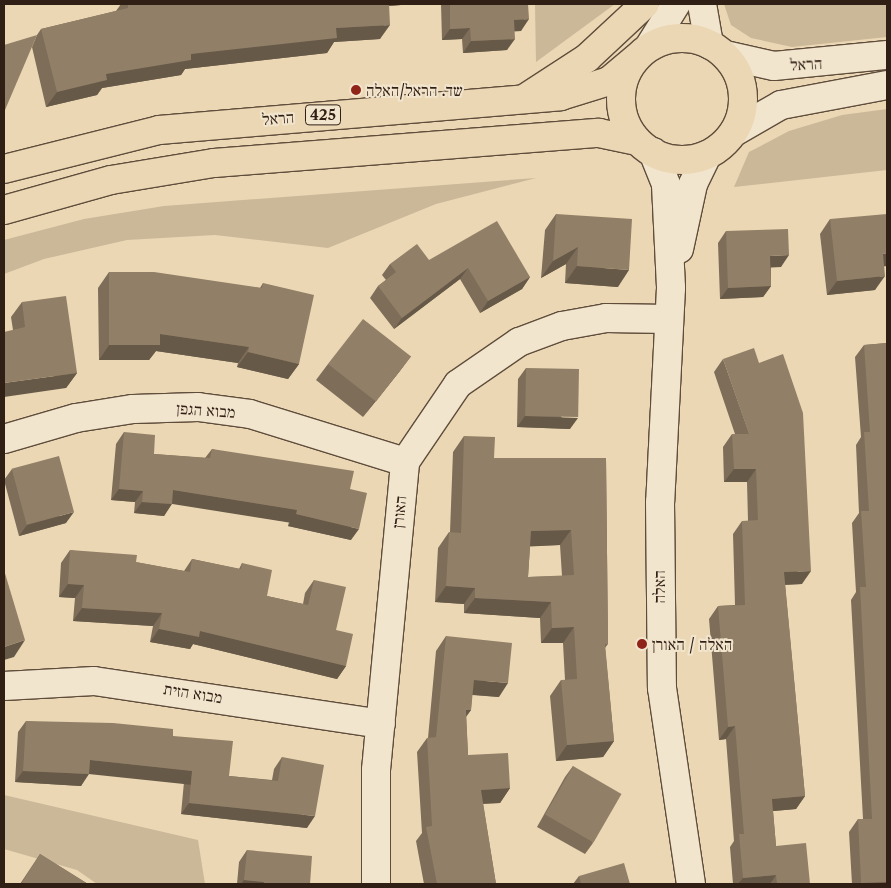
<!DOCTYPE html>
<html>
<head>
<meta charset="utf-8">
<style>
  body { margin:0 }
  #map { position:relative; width:891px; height:888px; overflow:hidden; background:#ebd7b4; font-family:"Libre Caslon Text","Frank Ruhl Libre",serif }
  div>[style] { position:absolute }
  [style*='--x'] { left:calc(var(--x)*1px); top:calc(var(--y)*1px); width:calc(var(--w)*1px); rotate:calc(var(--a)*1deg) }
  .green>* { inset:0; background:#cbb899 }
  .roads { filter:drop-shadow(1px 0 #5f4d3c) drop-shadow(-1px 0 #5f4d3c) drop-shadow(0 1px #5f4d3c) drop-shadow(0 -1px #5f4d3c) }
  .minor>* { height:28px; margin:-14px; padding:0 14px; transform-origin:14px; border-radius:14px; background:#f2e5ce }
  .tertiary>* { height:28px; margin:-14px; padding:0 14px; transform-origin:14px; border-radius:14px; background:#f2e5ce }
  .secondary>* { height:28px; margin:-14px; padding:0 14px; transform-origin:14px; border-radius:14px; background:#f2e5ce }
  .primary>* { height:28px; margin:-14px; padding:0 14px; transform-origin:14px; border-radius:14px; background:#ebd7b4 }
  .primary>.ring { margin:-14px; padding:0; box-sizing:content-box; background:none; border:28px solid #ebd7b4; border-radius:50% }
  .wall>* { inset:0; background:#7d6d59 }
  .shaded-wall>* { inset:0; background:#665948; transform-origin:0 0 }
  .building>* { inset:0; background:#917f67; transform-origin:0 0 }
  .dots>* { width:14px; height:14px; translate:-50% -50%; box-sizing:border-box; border:2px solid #f2e5ce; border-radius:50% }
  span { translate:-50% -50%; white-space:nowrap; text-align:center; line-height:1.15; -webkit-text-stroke:4px #f2e5ce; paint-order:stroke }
  .shield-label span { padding:1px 4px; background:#f2e5ce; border:1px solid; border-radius:4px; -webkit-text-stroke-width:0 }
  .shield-label { font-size:15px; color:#301f14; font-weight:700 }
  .street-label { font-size:16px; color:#301f14 }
  .poi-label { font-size:16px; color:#301f14 }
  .left { translate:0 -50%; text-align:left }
  .frame { position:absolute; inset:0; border:5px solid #301f14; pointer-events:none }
</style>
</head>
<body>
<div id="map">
  <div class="green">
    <i style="clip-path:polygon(535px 4px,615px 4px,536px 62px)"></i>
    <i style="clip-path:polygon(724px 4px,887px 4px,887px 37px,792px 47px,751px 38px,731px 25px)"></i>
    <i style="clip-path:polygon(887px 109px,887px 170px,734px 187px,749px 152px,789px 131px,842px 115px)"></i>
    <i style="clip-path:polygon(536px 178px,436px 204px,328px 248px,215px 235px,127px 240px,44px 259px,4px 274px,4px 240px,84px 219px,164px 206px)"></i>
    <i style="clip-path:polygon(4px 795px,198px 840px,205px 884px,97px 884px,77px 870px,4px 849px)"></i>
  </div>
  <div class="roads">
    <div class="minor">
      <i style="--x:4;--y:439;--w:75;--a:-16.3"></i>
      <i style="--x:76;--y:418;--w:58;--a:-9"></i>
      <i style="--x:133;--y:409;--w:65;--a:-1.8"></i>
      <i style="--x:198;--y:407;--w:52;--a:7.7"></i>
      <i style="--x:250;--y:414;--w:162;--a:17.2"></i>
      <i style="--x:4;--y:686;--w:90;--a:-3.2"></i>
      <i style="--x:94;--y:681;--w:290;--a:8.5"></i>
      <i style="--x:376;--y:884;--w:114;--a:-90"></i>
      <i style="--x:376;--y:770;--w:309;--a:-84.6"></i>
      <i style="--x:405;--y:462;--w:94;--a:-55.8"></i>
      <i style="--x:458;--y:384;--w:74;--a:-34.5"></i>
      <i style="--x:519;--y:342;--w:46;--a:-20.4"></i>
      <i style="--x:562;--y:326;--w:45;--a:-10.3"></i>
      <i style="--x:606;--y:318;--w:63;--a:0.9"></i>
    </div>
    <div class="tertiary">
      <i style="--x:702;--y:4;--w:41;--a:80.1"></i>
      <i style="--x:649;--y:47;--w:51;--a:-57.9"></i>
      <i style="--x:653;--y:152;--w:35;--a:68"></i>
      <i style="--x:666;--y:185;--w:103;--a:87.2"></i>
      <i style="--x:671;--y:288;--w:214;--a:92.9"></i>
      <i style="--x:660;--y:502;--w:186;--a:89.4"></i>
      <i style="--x:662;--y:688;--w:198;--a:81.6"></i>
      <i style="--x:679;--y:249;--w:66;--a:-77.8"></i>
      <i style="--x:693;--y:184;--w:32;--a:-64"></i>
    </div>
    <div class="secondary">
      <i style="--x:725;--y:55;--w:50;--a:12.7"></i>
      <i style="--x:774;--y:66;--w:114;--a:-5.6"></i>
      <i style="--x:734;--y:132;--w:54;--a:-29.9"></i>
      <i style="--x:781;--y:105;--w:108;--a:-10.7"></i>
    </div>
    <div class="primary">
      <i class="ring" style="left:621px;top:38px;width:94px;height:94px"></i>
      <i style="--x:527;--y:97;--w:72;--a:-33"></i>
      <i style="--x:587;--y:58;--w:79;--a:-43"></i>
      <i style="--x:4;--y:169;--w:160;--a:-14.1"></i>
      <i style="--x:159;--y:130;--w:403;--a:-4.8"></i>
      <i style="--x:561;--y:96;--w:50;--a:-17.4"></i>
      <i style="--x:609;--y:81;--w:35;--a:-40"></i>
      <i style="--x:4;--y:210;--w:111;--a:-15.7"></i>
      <i style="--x:111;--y:180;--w:104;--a:-9.4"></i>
      <i style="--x:214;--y:163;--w:386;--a:-4.5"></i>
      <i style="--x:599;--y:133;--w:39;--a:12"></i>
    </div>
  </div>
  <div class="wall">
    <i style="clip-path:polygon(121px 4px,402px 4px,401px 5px,389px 6px,380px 39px,334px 42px,327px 53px,185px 69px,181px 75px,102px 88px,97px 95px,46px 107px,32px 47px,37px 35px,41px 29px,116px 11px)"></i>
    <i style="clip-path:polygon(441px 4px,528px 4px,521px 31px,514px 31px,507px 50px,463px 53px,462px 39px,442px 40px)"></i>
    <i style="clip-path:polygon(556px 214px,618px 287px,565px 283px,566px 264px,541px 278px,545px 230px)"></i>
    <i style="clip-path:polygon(830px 219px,884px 267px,875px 290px,827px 295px,820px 234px)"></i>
    <i style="clip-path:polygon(726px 231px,781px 267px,771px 267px,771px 286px,763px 297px,720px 299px,718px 243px)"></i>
    <i style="clip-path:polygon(429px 260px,530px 277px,522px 289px,480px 313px,460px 279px,394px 329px,370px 298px,378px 286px,386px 280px,382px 275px,390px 264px)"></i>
    <i style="clip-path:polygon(109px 272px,260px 288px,263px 283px,299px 364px,288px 379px,237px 367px,238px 363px,156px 351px,149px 360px,99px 360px,98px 288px)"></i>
    <i style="clip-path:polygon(22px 302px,77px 373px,66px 388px,13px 330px,11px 317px)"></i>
    <i style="clip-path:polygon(887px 343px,887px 884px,852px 884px,849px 832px,858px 819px,863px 819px,851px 600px,856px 592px,852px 523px,859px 513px,856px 445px,861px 437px,855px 357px,864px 345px)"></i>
    <i style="clip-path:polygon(411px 356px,399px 372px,363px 417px,316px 380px,328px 364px)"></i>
    <i style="clip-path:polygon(723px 359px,802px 584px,785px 585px,805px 796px,796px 809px,773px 811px,776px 846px,810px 884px,733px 884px,730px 847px,734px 841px,726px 739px,719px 740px,709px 619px,718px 606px,735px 605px,733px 534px,742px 521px,748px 521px,747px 482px,724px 482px,723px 447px,732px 434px,735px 434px,714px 372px)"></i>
    <i style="clip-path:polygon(526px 368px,570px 429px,517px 427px,518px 379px)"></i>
    <i style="clip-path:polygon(124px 432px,154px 454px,205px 458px,212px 449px,350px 489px,351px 540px,288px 526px,289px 522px,172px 503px,164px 516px,134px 513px,135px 502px,111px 500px,116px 444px)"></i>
    <i style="clip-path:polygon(evenodd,464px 436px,494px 458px,606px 458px,608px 644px,605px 648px,614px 741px,603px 757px,556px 761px,550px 696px,561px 680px,565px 680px,563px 643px,541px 643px,540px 618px,464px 613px,464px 604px,435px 602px,438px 548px,449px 532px,450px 532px,453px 452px,464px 436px,560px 545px,562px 576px,528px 577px,530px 546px,560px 545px)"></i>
    <i style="clip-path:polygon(12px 469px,66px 523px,19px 536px,4px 480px)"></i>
    <i style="clip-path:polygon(70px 550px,184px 571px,192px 559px,239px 569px,242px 563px,267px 596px,303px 604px,305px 593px,314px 580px,336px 630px,346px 666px,337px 679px,193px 644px,190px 649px,150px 642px,153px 626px,73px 621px,75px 598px,59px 597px,61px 563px)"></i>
    <i style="clip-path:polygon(446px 636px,499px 697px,472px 695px,471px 710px,466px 716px,468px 755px,510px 788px,500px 803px,483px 804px,496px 884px,424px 884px,416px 841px,422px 833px,417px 752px,427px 738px,428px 738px,436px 651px)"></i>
    <i style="clip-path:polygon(26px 721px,173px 736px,229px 776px,272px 780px,274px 769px,282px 757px,307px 828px,181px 814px,184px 782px,89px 772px,81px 786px,15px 782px,18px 732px)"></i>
    <i style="clip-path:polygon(573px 766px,593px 843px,585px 854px,537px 827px,565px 777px)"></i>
    <i style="clip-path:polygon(247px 850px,310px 884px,237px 884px,239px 862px)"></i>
    <i style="clip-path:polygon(40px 854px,88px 884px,20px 884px)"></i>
    <i style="clip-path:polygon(579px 876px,630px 884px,573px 884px)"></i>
  </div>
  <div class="shaded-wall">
    <i style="clip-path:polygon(380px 4px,402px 4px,401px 5px,377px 7px)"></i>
    <i style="clip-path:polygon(529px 19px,521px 31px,506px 32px,514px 20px)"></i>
    <i style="clip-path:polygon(390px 25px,380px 39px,334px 42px,327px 53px,185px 69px,181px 75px,102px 88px,97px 95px,46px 107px,57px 92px,106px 74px,191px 54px,336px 28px)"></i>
    <i style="clip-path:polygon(470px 28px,462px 39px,442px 40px,450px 29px)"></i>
    <i style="clip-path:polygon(515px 39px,507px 50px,463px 53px,471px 41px)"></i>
    <i style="clip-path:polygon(578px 247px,566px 264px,541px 278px,553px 261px)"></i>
    <i style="clip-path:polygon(887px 253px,887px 266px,873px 268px,883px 254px)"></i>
    <i style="clip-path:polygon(789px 255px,781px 267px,762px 268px,770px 256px)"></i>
    <i style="clip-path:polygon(577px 266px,629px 270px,618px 287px,565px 283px)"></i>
    <i style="clip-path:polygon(468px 268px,460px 279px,394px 329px,402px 318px)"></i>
    <i style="clip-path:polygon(885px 276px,875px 290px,827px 295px,837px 281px)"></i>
    <i style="clip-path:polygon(530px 277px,522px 289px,480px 313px,488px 301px)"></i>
    <i style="clip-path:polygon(771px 286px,763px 297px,720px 299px,728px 288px)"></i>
    <i style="clip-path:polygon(160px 334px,249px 347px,238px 363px,156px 351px,149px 360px,99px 360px,109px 345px)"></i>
    <i style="clip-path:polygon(248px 352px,299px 364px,288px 379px,237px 367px)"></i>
    <i style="clip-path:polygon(411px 356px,399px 372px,363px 417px,375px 401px)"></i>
    <i style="clip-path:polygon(77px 373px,66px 388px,4px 397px,4px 383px)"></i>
    <i style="clip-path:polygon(525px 416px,578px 418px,570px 429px,517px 427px)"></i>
    <i style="clip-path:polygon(734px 469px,756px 469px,747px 482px,724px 482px)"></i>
    <i style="clip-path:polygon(119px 489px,143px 491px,135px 502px,111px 500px)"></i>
    <i style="left:173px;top:490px;width:126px;height:14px;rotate:9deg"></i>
    <i style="clip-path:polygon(142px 502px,172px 504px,164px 516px,134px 513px)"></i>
    <i style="clip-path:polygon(74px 512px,66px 523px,19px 536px,27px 525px)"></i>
    <i style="clip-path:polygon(296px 514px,359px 529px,351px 540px,288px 526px)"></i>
    <i style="clip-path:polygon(571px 530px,560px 545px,520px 547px,531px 531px)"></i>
    <i style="clip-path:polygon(811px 571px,802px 584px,775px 585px,784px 572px)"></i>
    <i style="clip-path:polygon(68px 584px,84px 585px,75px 598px,59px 597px)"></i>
    <i style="clip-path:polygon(446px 586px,475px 588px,464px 604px,435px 602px)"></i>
    <i style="clip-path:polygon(475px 598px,551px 602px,540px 618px,464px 613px)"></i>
    <i style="clip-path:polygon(82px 608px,162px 613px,153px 626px,73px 621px)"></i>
    <i style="clip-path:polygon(574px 627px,563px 643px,541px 643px,552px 628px)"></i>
    <i style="clip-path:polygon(159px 629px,200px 631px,346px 666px,337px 679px,193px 644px,190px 649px,150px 642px)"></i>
    <i style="clip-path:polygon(25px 640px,14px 657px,4px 660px,4px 647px)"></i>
    <i style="clip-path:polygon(474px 680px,508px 683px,499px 697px,464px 694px)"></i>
    <i style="clip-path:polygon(466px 710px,471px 710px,461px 724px)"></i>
    <i style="clip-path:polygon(735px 726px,726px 739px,719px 740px,728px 727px)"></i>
    <i style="clip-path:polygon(614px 741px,603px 757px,556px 761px,567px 745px)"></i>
    <i style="left:90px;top:760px;width:103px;height:14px;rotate:6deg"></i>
    <i style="clip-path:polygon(23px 771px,89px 774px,81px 786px,15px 782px)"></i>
    <i style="clip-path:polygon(510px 788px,500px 803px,471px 804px,481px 790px)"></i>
    <i style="clip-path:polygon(805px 796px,796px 809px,763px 812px,772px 799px)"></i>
    <i style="clip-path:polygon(189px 803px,315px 816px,307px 828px,181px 814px)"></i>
    <i style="clip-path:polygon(776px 875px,770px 884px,738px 884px,743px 878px)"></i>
    <i style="clip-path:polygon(244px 880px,264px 882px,263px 884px,241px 884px)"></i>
    <i style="clip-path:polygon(887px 882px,887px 884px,860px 884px,861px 883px)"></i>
  </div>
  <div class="building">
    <i style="clip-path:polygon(128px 4px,389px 4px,390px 25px,336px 28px,337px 38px,191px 54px,191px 60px,106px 74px,107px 80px,57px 92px,41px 29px,128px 8px)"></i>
    <i style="clip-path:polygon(450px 4px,528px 4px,529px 19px,514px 20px,515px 39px,471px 41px,470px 28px,450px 29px)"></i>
    <i style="clip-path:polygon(37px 35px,5px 110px,4px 110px,4px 45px)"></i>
    <i style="clip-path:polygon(556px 214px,632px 219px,629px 270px,577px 266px,578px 247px,553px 261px)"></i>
    <i style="clip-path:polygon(887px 214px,887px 253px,883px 254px,885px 276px,837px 281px,830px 219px)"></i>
    <i style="clip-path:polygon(497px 221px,530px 277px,488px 301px,468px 268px,402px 318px,378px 286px,396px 272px,390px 264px,417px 244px,429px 260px)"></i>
    <i style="clip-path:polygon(788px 229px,789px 255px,770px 256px,771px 286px,728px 288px,726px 231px)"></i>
    <i style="clip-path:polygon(109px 272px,154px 272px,262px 288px,263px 283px,314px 295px,299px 364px,248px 352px,249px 347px,160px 334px,160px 345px,109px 345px)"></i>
    <i style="clip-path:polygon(66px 296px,77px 373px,4px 383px,4px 332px,25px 327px,22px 302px)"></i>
    <i style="left:363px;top:319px;width:61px;height:57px;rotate:38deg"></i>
    <i style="clip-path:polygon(887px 343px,887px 882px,861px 883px,858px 819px,872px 819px,860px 587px,866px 587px,861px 511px,869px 511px,864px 432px,870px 432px,864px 345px)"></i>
    <i style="clip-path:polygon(754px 348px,759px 363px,783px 354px,803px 413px,811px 571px,784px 572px,805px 796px,772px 799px,776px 846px,806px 843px,810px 884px,777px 884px,776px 875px,743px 878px,739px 834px,744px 834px,735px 726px,728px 727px,718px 606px,745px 605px,742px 521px,758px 520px,756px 469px,734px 469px,732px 434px,749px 434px,723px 359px)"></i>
    <i style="left:526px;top:368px;width:53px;height:48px;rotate:1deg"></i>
    <i style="clip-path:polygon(124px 432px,155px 435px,154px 454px,210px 458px,212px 449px,354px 471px,350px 489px,367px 493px,359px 529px,296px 514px,297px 510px,173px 490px,172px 504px,142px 502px,143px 491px,119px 489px)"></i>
    <i style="clip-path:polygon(evenodd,464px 436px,495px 437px,494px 458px,606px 458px,608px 644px,605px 644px,614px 741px,567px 745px,561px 680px,577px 679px,574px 627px,552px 628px,551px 602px,475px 598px,475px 588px,446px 586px,449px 532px,461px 533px,464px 436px,571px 530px,574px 575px,528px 577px,531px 531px,571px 530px)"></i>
    <i style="left:59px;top:456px;width:58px;height:49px;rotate:75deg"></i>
    <i style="clip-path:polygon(70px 550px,137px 555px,136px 562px,190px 572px,192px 559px,241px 569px,242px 563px,272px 570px,267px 596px,308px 605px,314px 580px,346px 587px,336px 630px,353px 634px,346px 666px,200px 631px,199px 637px,159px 629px,162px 613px,82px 608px,84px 585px,68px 584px)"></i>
    <i style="clip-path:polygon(4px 570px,25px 640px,4px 647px)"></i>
    <i style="clip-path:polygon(446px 636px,512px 643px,508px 683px,474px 680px,471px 710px,466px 710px,468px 755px,508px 753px,510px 788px,481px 790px,496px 884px,437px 884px,426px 827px,432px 826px,427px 738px,436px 737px)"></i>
    <i style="clip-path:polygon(26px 721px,113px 723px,173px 729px,173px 736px,233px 741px,229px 776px,278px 781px,282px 757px,324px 765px,315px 816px,189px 803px,192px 771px,90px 760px,89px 774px,23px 771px)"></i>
    <i style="left:573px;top:766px;width:56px;height:56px;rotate:30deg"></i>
    <i style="clip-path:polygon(247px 850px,312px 856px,310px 884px,264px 884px,264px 882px,244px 880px)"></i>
    <i style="clip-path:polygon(40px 854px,88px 884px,21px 884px)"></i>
    <i style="clip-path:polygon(624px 863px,630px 884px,581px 884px,579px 876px)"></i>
  </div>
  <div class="dots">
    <i style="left:356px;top:90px;background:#8f2418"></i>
    <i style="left:642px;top:644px;background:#8f2418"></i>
  </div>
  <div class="shield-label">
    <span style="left:323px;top:115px">425</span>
  </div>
  <div class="street-label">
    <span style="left:806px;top:64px;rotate:-3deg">הראל</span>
    <span style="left:278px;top:118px;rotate:-4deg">הראל</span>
    <span style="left:206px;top:410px;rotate:4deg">מבוא הגפן</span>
    <span style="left:399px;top:512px;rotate:-84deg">האורן</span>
    <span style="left:659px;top:587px;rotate:-90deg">האלה</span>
    <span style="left:193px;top:693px;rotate:9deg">מבוא הזית</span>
  </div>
  <div class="poi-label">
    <span class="left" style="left:366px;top:90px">שד. הראל/האלה</span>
    <span class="left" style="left:652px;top:644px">האלה / האורן</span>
  </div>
  <div class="frame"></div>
</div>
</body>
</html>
